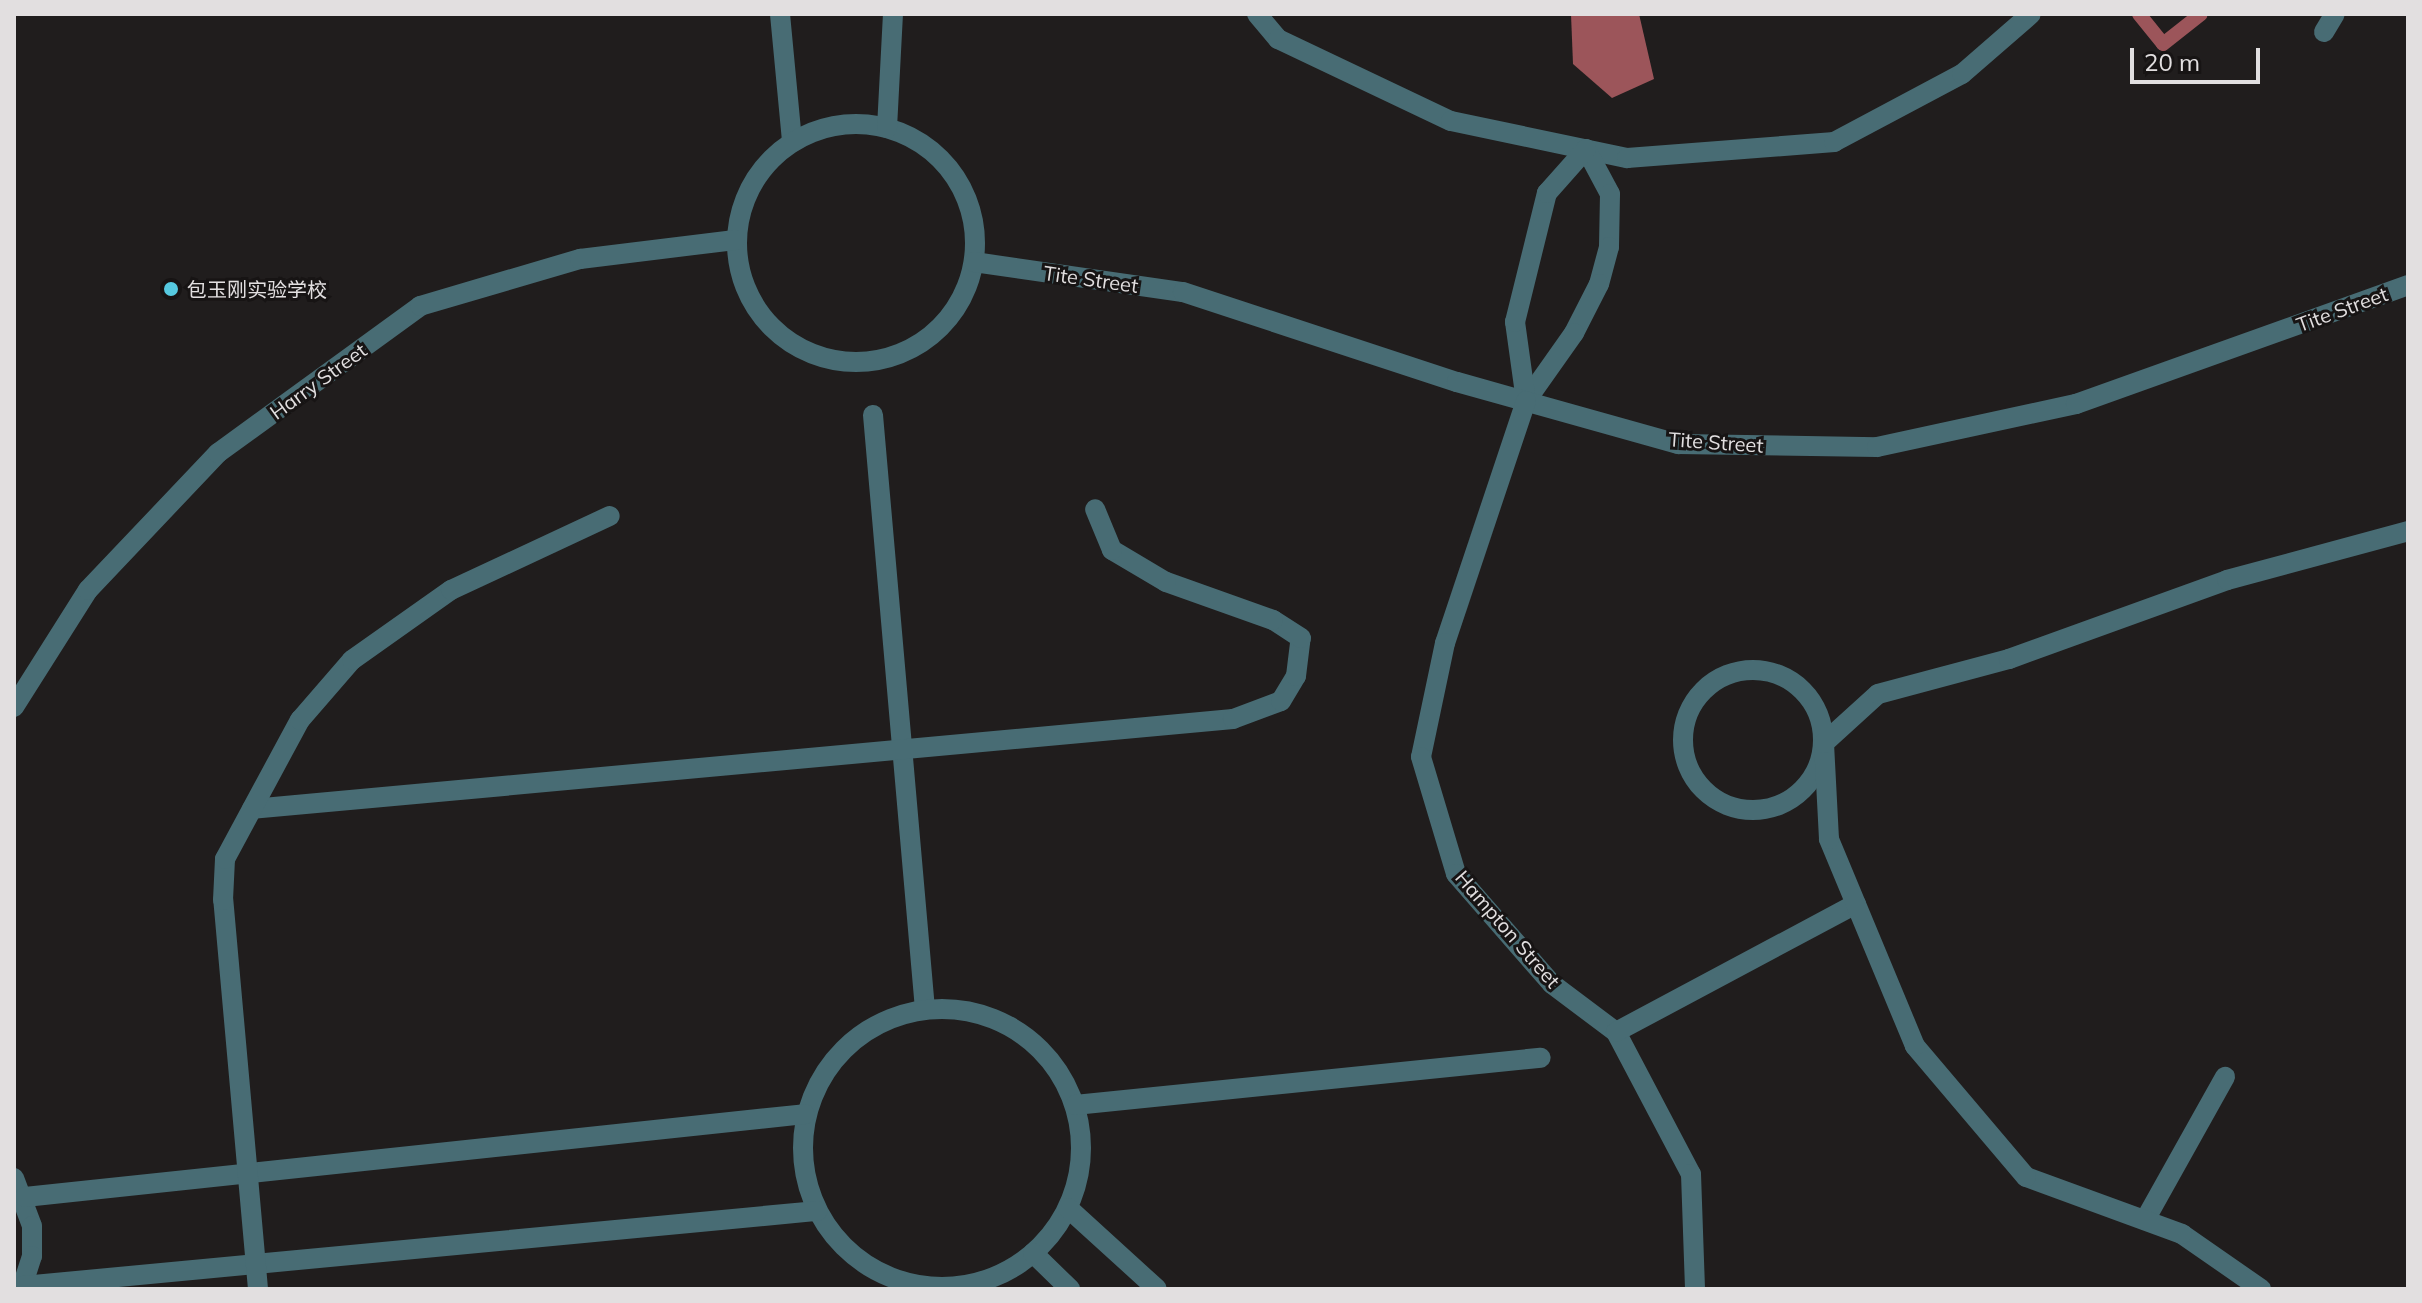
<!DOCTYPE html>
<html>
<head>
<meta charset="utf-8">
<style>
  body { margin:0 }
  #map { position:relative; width:2422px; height:1303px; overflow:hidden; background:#201d1d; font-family:Mulish,"Noto Sans SC",sans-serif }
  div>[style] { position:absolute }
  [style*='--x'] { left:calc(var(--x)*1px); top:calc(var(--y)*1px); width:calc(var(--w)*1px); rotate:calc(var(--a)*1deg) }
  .water>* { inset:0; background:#9c555a }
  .stream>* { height:14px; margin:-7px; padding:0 7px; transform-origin:7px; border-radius:7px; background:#9c555a }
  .minor>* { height:20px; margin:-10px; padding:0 10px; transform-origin:10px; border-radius:10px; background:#486c74 }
  .minor>.ring { margin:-10px; padding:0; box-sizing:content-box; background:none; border:20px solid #486c74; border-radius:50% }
  .dots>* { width:22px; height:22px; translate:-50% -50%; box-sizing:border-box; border:4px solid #171414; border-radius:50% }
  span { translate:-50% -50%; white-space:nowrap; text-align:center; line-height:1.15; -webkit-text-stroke:6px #171414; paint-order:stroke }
  .street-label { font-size:20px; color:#e2dfe0 }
  .poi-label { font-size:20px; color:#e2dfe0 }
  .left { translate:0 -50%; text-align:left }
  .frame { position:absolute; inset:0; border:16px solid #e2dfe0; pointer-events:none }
  .scale { position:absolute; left:2130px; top:48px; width:130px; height:36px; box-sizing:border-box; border:4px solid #e2dfe0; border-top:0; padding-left:10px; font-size:24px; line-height:28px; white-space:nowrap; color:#e2dfe0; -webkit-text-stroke:6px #171414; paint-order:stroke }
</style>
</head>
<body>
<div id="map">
  <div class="water">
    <i style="clip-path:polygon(1571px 14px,1639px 14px,1654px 79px,1612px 98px,1573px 64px)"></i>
  </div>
  <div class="stream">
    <i style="--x:2139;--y:14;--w:38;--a:51"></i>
    <i style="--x:2163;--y:44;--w:48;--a:-38.3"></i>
  </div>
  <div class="minor">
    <i style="--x:780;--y:14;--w:129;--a:84.6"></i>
    <i style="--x:1257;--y:14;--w:33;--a:50"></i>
    <i style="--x:1278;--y:39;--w:191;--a:25.4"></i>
    <i style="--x:1451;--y:121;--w:180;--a:11.9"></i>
    <i style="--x:1627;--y:158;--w:208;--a:-4.4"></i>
    <i style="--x:1834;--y:142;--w:145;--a:-28"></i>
    <i style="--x:1962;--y:74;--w:91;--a:-41"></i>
    <i style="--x:2324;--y:32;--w:21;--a:-59"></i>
    <i class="ring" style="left:737px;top:124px;width:218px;height:218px"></i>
    <i style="--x:887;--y:128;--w:114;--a:-87"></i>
    <i style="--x:1586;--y:149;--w:51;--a:61.9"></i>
    <i style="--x:1610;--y:194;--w:53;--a:91.1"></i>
    <i style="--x:1609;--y:247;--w:38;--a:105"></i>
    <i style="--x:1599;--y:284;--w:55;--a:117"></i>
    <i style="--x:1574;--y:333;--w:83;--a:125.2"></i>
    <i style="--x:1526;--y:401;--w:80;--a:-97.9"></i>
    <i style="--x:1515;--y:322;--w:133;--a:-76.1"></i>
    <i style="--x:1547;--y:193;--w:59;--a:-48.4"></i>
    <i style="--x:974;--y:262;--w:211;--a:8.2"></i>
    <i style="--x:1183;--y:292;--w:288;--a:18.2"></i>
    <i style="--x:1457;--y:382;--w:230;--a:15.7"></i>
    <i style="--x:1678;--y:444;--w:199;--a:0.9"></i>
    <i style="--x:1877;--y:447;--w:204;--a:-12.2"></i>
    <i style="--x:2076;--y:404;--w:353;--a:-19.7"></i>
    <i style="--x:1526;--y:401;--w:255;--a:108.5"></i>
    <i style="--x:1445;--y:643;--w:116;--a:101.9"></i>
    <i style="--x:1421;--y:757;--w:122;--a:73.3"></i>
    <i style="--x:1456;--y:874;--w:146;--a:48.9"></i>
    <i style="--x:1552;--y:984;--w:80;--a:36.9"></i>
    <i style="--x:1616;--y:1032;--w:161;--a:62.2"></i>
    <i style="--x:1691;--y:1174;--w:115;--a:88"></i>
    <i style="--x:873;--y:415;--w:596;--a:85"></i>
    <i class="ring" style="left:1683px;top:670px;width:120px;height:120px"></i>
    <i style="--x:14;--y:707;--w:138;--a:-57.7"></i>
    <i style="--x:88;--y:590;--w:189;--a:-46.5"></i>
    <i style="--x:218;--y:453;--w:250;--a:-36"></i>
    <i style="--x:420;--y:306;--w:167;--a:-16.4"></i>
    <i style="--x:580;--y:259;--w:156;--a:-7"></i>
    <i style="--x:252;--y:809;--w:985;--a:-5.24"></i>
    <i style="--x:1233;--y:719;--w:51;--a:-20.6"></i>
    <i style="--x:1281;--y:701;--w:29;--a:-59"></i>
    <i style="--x:1296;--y:676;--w:38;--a:-83"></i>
    <i style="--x:1301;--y:638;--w:33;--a:-147"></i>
    <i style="--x:1273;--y:620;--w:114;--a:-160.4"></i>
    <i style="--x:1166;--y:582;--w:63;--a:-149.3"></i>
    <i style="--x:1112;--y:550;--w:44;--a:-112.5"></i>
    <i class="ring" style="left:803px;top:1009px;width:258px;height:258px"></i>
    <i style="--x:1616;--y:1032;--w:272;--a:-28.1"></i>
    <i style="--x:1075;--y:1105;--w:468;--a:-5.8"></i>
    <i style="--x:14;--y:1178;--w:51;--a:69.4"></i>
    <i style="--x:32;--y:1226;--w:30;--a:90"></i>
    <i style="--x:32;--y:1256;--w:35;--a:108"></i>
    <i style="--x:25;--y:1197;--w:784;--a:-6.07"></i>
    <i style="--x:1068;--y:1208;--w:120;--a:42.3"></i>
    <i style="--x:2145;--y:1220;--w:164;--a:-60.8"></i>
    <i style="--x:1033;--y:1253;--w:52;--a:44.2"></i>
    <i style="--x:23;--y:1286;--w:798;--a:-5.4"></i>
    <i style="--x:258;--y:1289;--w:391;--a:-95.1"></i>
    <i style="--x:223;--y:900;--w:41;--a:-87.2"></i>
    <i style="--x:225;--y:859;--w:158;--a:-61.7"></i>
    <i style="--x:300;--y:720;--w:79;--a:-49.1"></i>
    <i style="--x:352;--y:660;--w:121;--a:-35.3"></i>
    <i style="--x:451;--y:590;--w:175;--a:-25"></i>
    <i style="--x:2261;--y:1289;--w:96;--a:-145.2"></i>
    <i style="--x:2182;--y:1234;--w:166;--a:-159.9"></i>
    <i style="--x:2026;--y:1177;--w:172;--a:-130.3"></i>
    <i style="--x:1915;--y:1046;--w:224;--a:-112.6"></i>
    <i style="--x:1829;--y:839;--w:96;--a:-93"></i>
    <i style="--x:1824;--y:743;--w:73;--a:-42.2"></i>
    <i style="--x:1878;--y:694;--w:136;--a:-15"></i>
    <i style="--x:2009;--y:659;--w:232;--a:-19.9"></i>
    <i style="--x:2227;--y:580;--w:188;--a:-15.1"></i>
  </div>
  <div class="dots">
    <i style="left:171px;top:289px;background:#56c9e0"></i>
  </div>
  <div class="street-label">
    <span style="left:1091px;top:279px;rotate:8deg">Tite Street</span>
    <span style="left:2342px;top:309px;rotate:-20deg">Tite Street</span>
    <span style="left:318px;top:381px;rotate:-36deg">Harry Street</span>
    <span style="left:1716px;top:442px;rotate:4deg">Tite Street</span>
    <span style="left:1508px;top:929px;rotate:49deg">Hampton Street</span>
  </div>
  <div class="poi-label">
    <span class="left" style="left:187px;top:289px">包玉刚实验学校</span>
  </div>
  <div class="frame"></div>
  <div class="scale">20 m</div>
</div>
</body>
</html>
